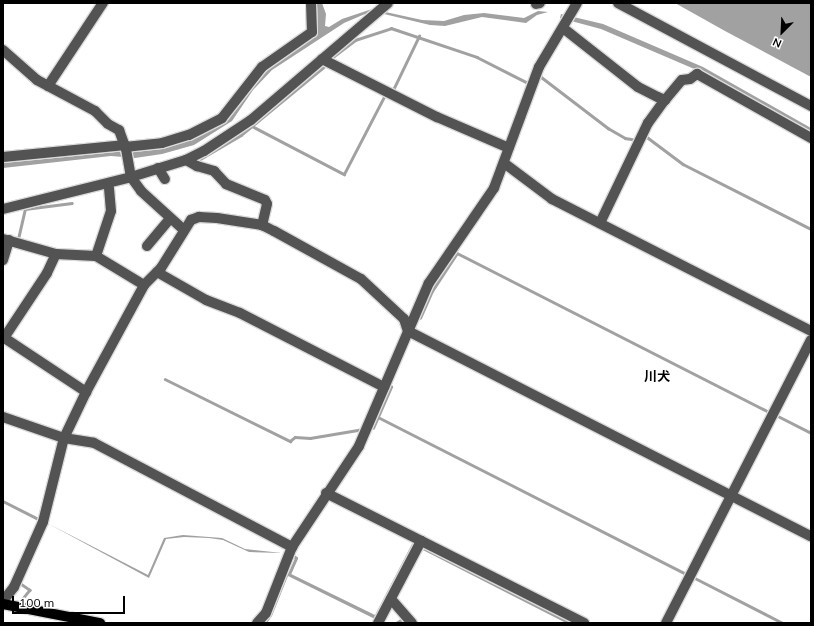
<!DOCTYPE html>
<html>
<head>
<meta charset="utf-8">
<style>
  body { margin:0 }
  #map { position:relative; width:814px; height:626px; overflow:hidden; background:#fff; font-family:Mulish,"Noto Sans JP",sans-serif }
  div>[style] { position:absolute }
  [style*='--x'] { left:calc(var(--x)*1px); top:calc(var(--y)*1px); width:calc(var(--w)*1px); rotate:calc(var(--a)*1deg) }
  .water>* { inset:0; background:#a1a1a1 }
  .stream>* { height:2.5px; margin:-1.25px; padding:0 1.25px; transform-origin:1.25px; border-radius:1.25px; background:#a1a1a1 }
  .roads { filter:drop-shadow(1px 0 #dbdbdb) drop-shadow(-1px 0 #dbdbdb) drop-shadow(0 1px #dbdbdb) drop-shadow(0 -1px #dbdbdb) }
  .minor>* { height:10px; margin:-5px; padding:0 5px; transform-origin:5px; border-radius:5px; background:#535353 }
  .major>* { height:10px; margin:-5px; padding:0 5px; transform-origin:5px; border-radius:5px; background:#000 }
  span { translate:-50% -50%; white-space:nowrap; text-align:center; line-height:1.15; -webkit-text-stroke:3px #fff; paint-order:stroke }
  .quarter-label { font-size:13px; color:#000; font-weight:700 }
  .frame { position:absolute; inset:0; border:4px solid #000; pointer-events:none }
  .north { position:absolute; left:762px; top:12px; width:40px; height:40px; -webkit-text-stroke:3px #fff; paint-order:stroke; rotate:204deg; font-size:11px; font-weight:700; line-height:16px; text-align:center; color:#000 }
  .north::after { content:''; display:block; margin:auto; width:14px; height:18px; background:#000; clip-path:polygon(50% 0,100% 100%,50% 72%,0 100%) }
  .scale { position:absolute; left:12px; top:596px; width:113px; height:18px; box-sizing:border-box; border:2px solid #000; border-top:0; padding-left:5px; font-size:12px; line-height:14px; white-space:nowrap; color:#000; -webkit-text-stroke:3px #fff; paint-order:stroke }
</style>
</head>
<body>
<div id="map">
  <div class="water">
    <i style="clip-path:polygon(314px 3px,322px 3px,326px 14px,325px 26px,329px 27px,342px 19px,372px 9px,422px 20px,444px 21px,464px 15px,484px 13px,524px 18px,538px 11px,548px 12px,537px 15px,526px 23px,482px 17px,445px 26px,430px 25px,384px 14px,365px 14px,344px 23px,272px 70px,253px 90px,232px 121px,194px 145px,162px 154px,135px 158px,111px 156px,3px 168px,3px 163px,195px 138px,220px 124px,261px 72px,317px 27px)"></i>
    <i style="clip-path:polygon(675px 3px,811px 3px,811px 77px,725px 31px)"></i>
    <i style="clip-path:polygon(561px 14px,603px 24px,703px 67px,811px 128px,811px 133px,699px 71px,601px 29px,560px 18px)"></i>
    <i style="clip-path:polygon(47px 523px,148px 575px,164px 538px,183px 535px,222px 538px,245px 549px,282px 553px,249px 552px,223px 540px,209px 538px,184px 537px,166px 539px,149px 578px)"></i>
    <i style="clip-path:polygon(413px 542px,573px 623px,566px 623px,415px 546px,377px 620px,288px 576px,272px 616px,267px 623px,263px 623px,287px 572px,375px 615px)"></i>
  </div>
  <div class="stream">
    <i style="--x:330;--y:59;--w:31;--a:-37"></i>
    <i style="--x:355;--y:40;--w:38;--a:-18"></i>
    <i style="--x:391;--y:28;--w:91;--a:18.6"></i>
    <i style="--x:477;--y:57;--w:55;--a:27"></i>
    <i style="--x:540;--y:76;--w:86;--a:37.4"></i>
    <i style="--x:608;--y:128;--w:20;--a:30"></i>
    <i style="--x:625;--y:138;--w:12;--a:9"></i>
    <i style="--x:393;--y:90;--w:60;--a:-64.3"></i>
    <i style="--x:252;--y:126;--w:104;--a:27.6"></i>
    <i style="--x:344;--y:174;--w:89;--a:-62.6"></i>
    <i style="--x:647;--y:137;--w:45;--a:36.9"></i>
    <i style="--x:683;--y:164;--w:144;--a:26.9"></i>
    <i style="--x:195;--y:162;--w:53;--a:-30.4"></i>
    <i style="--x:241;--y:135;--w:109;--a:-39.4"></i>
    <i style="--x:18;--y:239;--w:31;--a:-77"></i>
    <i style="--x:25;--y:209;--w:47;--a:-7.3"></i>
    <i style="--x:420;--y:318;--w:30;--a:-66"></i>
    <i style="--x:432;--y:291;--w:45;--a:-56.7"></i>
    <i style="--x:457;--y:253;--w:352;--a:27"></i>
    <i style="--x:165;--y:379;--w:140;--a:26.4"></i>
    <i style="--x:290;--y:441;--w:6;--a:-39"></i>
    <i style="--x:295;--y:437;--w:15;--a:4"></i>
    <i style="--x:310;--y:438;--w:54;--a:-9.6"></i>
    <i style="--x:776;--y:415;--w:39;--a:27"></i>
    <i style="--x:378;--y:417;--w:348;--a:27"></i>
    <i style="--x:370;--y:428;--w:3;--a:0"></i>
    <i style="--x:373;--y:428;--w:45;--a:-66.3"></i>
    <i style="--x:391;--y:387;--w:4;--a:-146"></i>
    <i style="--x:3;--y:501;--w:39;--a:27"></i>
    <i style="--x:289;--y:574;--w:17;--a:-66"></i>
    <i style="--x:296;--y:558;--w:2;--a:-153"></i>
    <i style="--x:693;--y:577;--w:101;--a:27.1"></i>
    <i style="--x:20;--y:583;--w:12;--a:35"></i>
    <i style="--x:30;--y:590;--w:14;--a:129"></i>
    <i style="--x:396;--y:623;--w:9;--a:-32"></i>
  </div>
  <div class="roads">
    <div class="minor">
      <i style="--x:618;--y:3;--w:219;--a:28.1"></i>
      <i style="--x:536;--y:4;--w:4;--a:-14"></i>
      <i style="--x:563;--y:28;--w:95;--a:38.2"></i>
      <i style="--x:638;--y:87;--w:22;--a:27"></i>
      <i style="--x:658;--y:97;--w:8;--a:23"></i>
      <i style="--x:665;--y:100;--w:26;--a:-50"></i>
      <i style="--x:682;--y:80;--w:8;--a:-7"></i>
      <i style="--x:690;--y:79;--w:9;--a:-36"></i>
      <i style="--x:697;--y:74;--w:131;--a:29.3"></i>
      <i style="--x:3;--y:50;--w:45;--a:41.4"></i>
      <i style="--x:37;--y:80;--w:66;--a:28.1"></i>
      <i style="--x:95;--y:111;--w:18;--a:45"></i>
      <i style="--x:108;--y:124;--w:13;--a:29"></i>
      <i style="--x:119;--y:130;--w:20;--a:70"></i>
      <i style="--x:126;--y:149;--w:28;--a:80"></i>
      <i style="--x:131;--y:177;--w:17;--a:54"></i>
      <i style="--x:141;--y:191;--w:58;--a:42.2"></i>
      <i style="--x:322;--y:59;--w:129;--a:26.8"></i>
      <i style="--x:437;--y:117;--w:78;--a:23.3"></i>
      <i style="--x:48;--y:86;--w:100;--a:-56.5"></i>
      <i style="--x:125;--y:147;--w:37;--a:-6"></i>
      <i style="--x:162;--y:143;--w:28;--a:-17"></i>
      <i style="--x:189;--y:135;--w:37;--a:-27"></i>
      <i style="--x:222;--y:118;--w:65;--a:-51.9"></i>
      <i style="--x:262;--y:67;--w:61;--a:-35"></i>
      <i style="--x:312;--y:32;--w:29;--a:-92"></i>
      <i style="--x:3;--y:157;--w:123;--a:-5.6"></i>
      <i style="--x:186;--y:160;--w:13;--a:29"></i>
      <i style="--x:197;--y:166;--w:18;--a:16"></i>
      <i style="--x:214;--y:171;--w:18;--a:47"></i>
      <i style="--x:226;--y:184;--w:42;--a:22.3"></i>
      <i style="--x:265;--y:200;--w:4;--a:63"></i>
      <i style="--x:267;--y:204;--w:22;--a:103"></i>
      <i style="--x:504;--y:163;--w:60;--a:36.9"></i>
      <i style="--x:552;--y:199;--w:291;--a:27"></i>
      <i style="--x:158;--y:168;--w:13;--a:58"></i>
      <i style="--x:3;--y:209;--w:132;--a:-14"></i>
      <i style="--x:131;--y:177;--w:58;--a:-17.2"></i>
      <i style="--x:186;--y:160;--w:20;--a:-27"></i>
      <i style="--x:204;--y:151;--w:56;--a:-33.4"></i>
      <i style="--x:251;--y:120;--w:180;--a:-40.5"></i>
      <i style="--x:600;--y:223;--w:111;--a:-64.4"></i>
      <i style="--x:648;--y:123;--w:29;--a:-54"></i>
      <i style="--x:3;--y:239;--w:55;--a:15.8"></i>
      <i style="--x:56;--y:254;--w:40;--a:2.9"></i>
      <i style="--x:96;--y:256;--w:56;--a:31.1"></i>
      <i style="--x:147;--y:246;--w:35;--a:-50"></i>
      <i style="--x:96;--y:256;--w:47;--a:-71.6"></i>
      <i style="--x:111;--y:211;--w:23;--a:-95"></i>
      <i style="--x:3;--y:260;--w:21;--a:-73"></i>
      <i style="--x:157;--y:272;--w:56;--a:29.7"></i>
      <i style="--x:206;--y:300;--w:36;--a:21"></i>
      <i style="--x:240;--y:313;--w:162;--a:27.2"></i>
      <i style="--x:408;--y:331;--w:452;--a:27"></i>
      <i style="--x:3;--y:337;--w:100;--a:33.5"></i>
      <i style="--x:4;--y:338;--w:78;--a:-56.5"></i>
      <i style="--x:47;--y:273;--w:21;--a:-65"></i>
      <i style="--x:3;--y:417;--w:65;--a:19"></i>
      <i style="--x:64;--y:438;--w:30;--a:9"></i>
      <i style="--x:94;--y:443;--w:224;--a:27.7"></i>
      <i style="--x:326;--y:493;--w:289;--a:26.7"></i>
      <i style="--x:391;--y:599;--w:32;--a:49"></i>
      <i style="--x:3;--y:601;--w:18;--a:-52"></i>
      <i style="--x:14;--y:587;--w:71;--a:-66"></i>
      <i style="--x:43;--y:522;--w:87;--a:-76"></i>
      <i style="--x:64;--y:438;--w:51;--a:-64.4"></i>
      <i style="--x:86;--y:392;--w:122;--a:-61.5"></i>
      <i style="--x:144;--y:285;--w:24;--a:-45"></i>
      <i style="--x:161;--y:268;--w:57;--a:-58"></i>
      <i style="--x:191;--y:220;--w:9;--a:-21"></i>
      <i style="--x:199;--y:217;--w:18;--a:3"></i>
      <i style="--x:217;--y:218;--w:46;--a:8.8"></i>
      <i style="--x:262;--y:225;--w:13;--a:27"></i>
      <i style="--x:274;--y:231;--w:99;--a:28.9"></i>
      <i style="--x:361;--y:279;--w:59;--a:42.9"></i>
      <i style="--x:404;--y:319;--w:13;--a:72"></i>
      <i style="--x:257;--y:623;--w:13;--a:-48"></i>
      <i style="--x:266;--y:613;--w:71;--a:-68.5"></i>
      <i style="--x:292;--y:547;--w:121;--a:-56.4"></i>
      <i style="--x:359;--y:446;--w:177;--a:-66.8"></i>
      <i style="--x:429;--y:283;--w:115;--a:-55.6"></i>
      <i style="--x:494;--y:188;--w:129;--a:-69.6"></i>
      <i style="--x:539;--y:67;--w:74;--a:-59.3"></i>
      <i style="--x:378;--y:623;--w:93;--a:-62.3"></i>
      <i style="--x:666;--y:623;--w:318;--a:-62.9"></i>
    </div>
    <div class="major">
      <i style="--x:3;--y:604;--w:99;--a:11.1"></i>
    </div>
  </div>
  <div class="quarter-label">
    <span style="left:657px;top:376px">川犬</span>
  </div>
  <div class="frame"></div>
  <div class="north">N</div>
  <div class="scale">100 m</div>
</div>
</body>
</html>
